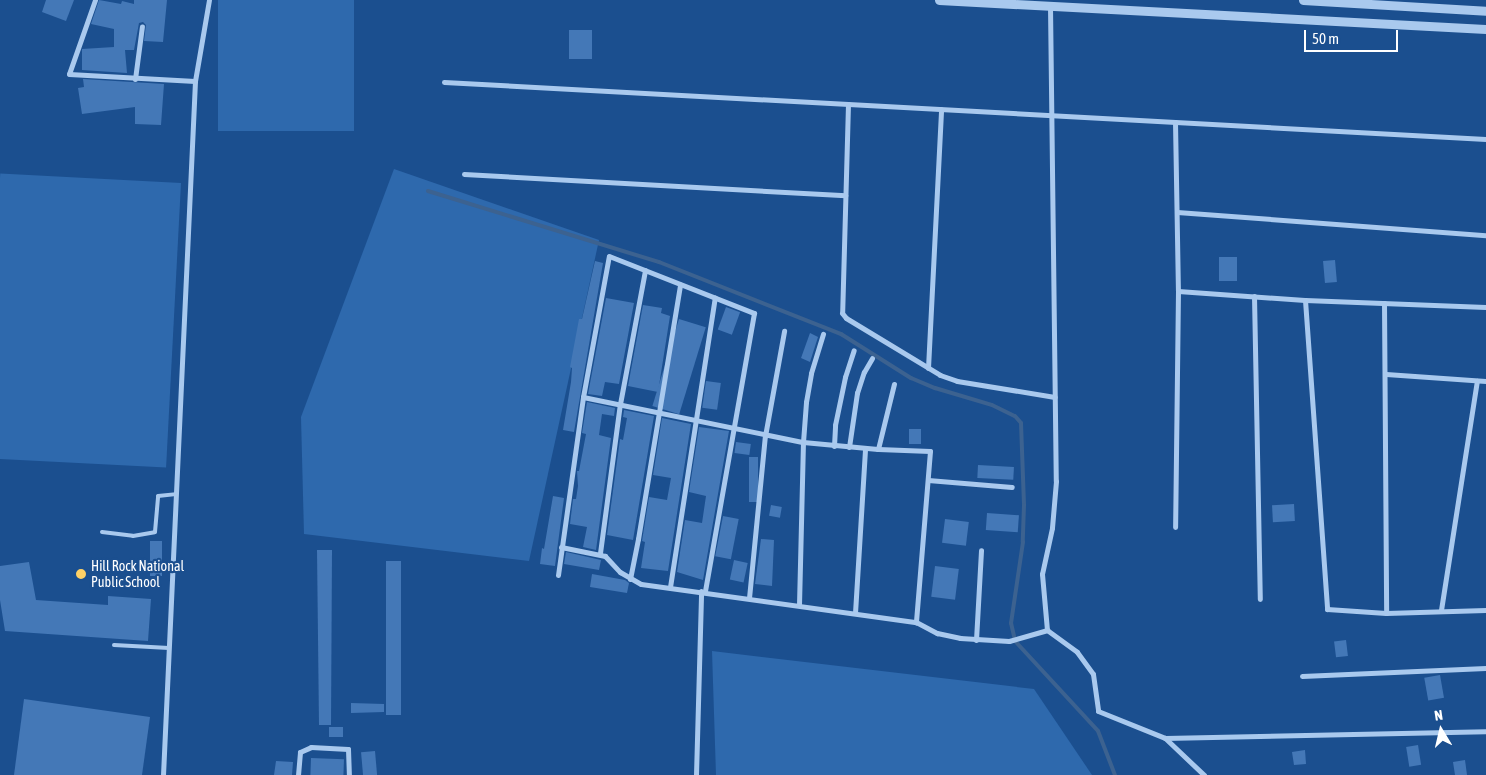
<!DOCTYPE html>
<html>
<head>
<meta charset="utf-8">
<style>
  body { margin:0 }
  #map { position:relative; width:1486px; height:775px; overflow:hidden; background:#1b4f8f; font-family:"Asap Condensed",sans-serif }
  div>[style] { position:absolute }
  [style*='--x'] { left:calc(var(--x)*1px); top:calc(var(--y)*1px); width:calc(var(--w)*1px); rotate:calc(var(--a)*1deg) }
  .green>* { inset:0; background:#2e69ad; transform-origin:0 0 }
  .stream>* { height:4px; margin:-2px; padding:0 2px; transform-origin:2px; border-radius:2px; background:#3c6290 }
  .building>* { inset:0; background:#4478b7; transform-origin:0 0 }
  .service>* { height:4px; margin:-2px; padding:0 2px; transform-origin:2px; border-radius:2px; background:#a9c9ee }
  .minor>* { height:5px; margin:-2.5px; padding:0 2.5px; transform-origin:2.5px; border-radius:2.5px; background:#a9c9ee }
  .tertiary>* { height:9px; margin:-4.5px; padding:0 4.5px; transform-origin:4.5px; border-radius:4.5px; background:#a9c9ee }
  .dots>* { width:14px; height:14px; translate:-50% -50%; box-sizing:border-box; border:2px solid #1b4f8f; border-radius:50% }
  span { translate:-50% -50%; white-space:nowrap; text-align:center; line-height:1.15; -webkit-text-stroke:4.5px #1b4f8f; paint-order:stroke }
  .poi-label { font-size:14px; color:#fff }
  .left { translate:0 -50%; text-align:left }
  .north { position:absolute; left:1416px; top:705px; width:50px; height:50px; -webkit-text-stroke:4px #1b4f8f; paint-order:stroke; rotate:351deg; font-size:14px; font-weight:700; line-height:20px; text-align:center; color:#fff }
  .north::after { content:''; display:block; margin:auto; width:18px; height:22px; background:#fff; clip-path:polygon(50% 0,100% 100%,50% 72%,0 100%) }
  .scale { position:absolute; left:1304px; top:30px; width:94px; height:22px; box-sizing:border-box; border:2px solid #fff; border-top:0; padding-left:6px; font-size:15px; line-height:18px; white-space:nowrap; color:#fff; -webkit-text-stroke:4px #1b4f8f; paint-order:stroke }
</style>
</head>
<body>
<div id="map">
  <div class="green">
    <i style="left:218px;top:0;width:136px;height:131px"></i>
    <i style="clip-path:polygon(394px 169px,599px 240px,529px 561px,304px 534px,301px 417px)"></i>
    <i style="left:181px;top:183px;width:285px;height:181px;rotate:93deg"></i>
    <i style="clip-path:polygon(712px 651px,1034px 689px,1092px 775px,716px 775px)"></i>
  </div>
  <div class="stream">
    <i style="--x:428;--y:191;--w:242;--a:17.1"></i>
    <i style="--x:659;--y:262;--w:196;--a:21.6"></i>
    <i style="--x:841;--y:334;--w:83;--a:32.2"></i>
    <i style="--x:911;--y:378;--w:26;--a:23"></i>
    <i style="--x:935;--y:388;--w:59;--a:16.6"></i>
    <i style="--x:992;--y:405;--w:25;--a:26"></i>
    <i style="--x:1015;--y:416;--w:9;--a:49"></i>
    <i style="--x:1021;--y:423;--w:82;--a:87.9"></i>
    <i style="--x:1024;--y:505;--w:37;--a:92"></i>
    <i style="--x:1023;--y:542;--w:82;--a:98.4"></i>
    <i style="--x:1011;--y:623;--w:18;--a:77"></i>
    <i style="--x:1015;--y:641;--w:122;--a:47.3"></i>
    <i style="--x:1098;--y:731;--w:47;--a:68.9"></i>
  </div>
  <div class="building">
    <i style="clip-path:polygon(46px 0,74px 0,66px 21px,42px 12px)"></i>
    <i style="clip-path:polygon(99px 0,121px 4px,122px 1px,134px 4px,134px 0,167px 0,163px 42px,144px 41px,146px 25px,143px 22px,139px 23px,134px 50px,125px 50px,127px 73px,82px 70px,82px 49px,114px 47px,114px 29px,91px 24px)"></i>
    <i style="left:569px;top:30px;width:23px;height:29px"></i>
    <i style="clip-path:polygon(83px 79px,164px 84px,161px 125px,135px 124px,135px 107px,82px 114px,78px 88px,84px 87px)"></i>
    <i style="left:1219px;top:257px;width:18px;height:24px"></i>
    <i style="left:1335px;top:260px;width:22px;height:12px;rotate:85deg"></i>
    <i style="clip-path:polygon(595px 261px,603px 263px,574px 432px,563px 430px,571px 382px,572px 368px,570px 367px,579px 319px,582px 319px)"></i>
    <i style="clip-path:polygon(606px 298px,634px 303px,619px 384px,605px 382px,602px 396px,588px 394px)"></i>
    <i style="clip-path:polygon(643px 305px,662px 308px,661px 313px,670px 316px,658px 392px,628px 386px)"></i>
    <i style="left:726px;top:307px;width:15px;height:24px;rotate:20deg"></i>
    <i style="left:679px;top:319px;width:28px;height:91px;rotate:17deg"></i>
    <i style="clip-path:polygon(810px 333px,818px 337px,810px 362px,801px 358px)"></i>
    <i style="left:706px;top:381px;width:15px;height:27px;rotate:8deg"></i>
    <i style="clip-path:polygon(587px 402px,615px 408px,614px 416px,602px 414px,599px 435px,611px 438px,596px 550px,583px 547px,587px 527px,570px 524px,573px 499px,576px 499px,578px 486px,577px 471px,579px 471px,586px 434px,582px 433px)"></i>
    <i style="clip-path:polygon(624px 410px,654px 416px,633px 540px,607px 535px,620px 439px,623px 440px,627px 418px,623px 417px)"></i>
    <i style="clip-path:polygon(662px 418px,691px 424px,668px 571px,641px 568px,645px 542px,642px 541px,649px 497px,667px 500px,671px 478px,653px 475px)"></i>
    <i style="clip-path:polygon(699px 427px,729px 431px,703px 580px,677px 572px,685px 520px,702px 523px,706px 496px,689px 492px)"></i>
    <i style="left:909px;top:429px;width:12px;height:15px"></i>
    <i style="left:736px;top:442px;width:15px;height:11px;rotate:8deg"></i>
    <i style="left:749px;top:457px;width:9px;height:45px"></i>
    <i style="left:978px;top:465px;width:36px;height:13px;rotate:3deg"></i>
    <i style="clip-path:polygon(553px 496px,564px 498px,555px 566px,540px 564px,542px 548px,544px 549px)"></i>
    <i style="left:1294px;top:504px;width:17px;height:22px;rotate:87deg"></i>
    <i style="left:771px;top:505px;width:11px;height:11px;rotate:10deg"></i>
    <i style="left:987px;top:513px;width:32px;height:17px;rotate:4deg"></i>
    <i style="left:723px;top:516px;width:16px;height:41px;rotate:11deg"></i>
    <i style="left:945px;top:519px;width:24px;height:24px;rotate:7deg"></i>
    <i style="clip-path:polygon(761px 539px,774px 540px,772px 586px,755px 584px)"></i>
    <i style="left:150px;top:541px;width:12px;height:35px"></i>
    <i style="clip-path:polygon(317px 550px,332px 550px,331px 725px,319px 725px)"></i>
    <i style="clip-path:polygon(566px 552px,601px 560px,599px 570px,564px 564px)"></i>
    <i style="left:734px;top:560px;width:14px;height:20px;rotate:12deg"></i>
    <i style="left:386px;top:561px;width:15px;height:154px"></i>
    <i style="clip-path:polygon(29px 562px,36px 600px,108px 605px,108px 596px,151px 599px,148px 641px,5px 631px,0 600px,0 566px)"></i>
    <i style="left:935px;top:566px;width:24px;height:31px;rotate:7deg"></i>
    <i style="clip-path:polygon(592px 574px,625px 580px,629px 583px,627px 593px,590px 587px)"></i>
    <i style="left:1346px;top:640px;width:16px;height:12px;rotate:83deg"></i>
    <i style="left:1440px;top:675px;width:23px;height:16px;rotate:80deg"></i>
    <i style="clip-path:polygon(24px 699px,150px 717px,142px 775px,14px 775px)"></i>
    <i style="clip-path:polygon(351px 703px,384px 704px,384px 712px,351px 713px)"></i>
    <i style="left:329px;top:727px;width:14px;height:10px"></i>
    <i style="left:1418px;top:745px;width:20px;height:12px;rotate:81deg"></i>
    <i style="clip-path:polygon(1305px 750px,1306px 764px,1294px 765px,1292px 752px)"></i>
    <i style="left:375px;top:751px;width:24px;height:14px;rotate:85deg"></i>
    <i style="left:311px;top:758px;width:33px;height:17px;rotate:2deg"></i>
    <i style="clip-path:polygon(1465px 760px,1467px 775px,1455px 775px,1453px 762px)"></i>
    <i style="clip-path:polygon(276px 761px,293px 762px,292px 775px,274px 775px)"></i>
  </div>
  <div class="service">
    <i style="--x:102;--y:532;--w:31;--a:7"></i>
    <i style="--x:133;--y:536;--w:22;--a:-10"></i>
    <i style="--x:155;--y:532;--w:36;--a:-85"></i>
    <i style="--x:158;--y:496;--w:18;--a:-6"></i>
    <i style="--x:114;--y:645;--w:55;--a:3.1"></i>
  </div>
  <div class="minor">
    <i style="--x:95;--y:0;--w:78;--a:109.4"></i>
    <i style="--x:69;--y:74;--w:126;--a:3.2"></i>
    <i style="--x:1050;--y:6;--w:475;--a:89.3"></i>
    <i style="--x:1056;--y:481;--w:47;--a:94.9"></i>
    <i style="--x:1052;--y:528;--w:47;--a:102.3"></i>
    <i style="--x:1042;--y:574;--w:56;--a:84.9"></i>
    <i style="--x:1047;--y:630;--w:37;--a:36"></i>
    <i style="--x:1077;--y:652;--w:27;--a:54"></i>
    <i style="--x:1093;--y:674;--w:37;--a:82"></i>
    <i style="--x:1098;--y:711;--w:72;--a:21.9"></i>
    <i style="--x:1165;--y:738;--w:54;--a:43.5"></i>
    <i style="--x:135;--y:79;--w:53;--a:-82.5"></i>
    <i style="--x:444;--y:82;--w:1044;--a:3.13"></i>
    <i style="--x:848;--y:104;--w:209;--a:91.6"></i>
    <i style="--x:842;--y:313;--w:6;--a:51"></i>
    <i style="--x:846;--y:318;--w:110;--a:31.2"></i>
    <i style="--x:940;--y:375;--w:18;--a:19"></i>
    <i style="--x:957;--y:381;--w:99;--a:9.3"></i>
    <i style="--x:1175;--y:122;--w:169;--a:89"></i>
    <i style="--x:1178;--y:291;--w:236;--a:90.7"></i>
    <i style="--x:464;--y:174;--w:382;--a:3.2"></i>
    <i style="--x:1177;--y:212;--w:310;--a:4.3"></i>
    <i style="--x:1178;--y:291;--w:127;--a:4.1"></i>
    <i style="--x:1305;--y:300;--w:181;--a:2.2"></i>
    <i style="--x:1254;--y:296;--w:303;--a:88.9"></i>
    <i style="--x:1305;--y:300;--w:310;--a:85.9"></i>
    <i style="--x:1327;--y:609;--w:59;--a:3.9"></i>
    <i style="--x:1386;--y:613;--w:100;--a:-1.7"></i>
    <i style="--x:1384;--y:303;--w:310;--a:89.6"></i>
    <i style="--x:928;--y:368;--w:259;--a:-87.1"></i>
    <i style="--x:1386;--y:374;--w:100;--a:4"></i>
    <i style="--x:583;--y:397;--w:225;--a:11.6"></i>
    <i style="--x:803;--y:442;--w:75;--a:5.3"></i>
    <i style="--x:878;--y:449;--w:52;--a:2.2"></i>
    <i style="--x:930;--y:451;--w:172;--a:94.7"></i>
    <i style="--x:834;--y:446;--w:21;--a:-87"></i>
    <i style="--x:835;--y:425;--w:49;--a:-78.2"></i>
    <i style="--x:845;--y:377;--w:28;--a:-72"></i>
    <i style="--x:849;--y:447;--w:55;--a:-81.6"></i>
    <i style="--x:857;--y:393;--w:22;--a:-72"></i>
    <i style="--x:864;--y:372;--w:16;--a:-60"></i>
    <i style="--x:878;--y:449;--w:67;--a:-76.2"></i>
    <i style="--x:928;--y:480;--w:84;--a:4.8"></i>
    <i style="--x:561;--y:547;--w:45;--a:11.6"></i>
    <i style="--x:605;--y:556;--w:22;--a:47"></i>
    <i style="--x:620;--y:572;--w:24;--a:30"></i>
    <i style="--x:641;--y:584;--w:278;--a:7.9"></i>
    <i style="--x:916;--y:622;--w:24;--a:28"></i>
    <i style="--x:937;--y:633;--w:24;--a:12"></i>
    <i style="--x:960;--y:638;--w:49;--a:3.5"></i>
    <i style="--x:1009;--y:641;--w:40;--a:-16"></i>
    <i style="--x:600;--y:553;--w:150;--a:-82.4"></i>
    <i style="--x:620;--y:404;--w:136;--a:-79.4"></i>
    <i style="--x:558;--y:575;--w:180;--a:-82"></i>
    <i style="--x:583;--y:397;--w:143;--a:-79.6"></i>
    <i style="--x:609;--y:256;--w:156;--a:21.5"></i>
    <i style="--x:754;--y:313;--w:283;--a:100"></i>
    <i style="--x:630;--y:579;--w:41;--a:-78.7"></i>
    <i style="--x:638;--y:539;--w:258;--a:-80.6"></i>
    <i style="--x:670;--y:587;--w:293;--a:-81.2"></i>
    <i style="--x:749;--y:598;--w:163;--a:-84.4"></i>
    <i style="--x:765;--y:436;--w:107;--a:-79.7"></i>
    <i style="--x:799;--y:605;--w:163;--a:-88.6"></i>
    <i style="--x:803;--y:442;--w:40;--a:-85.7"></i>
    <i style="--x:806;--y:402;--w:29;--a:-80"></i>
    <i style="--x:811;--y:373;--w:41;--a:-72.9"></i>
    <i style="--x:1441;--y:610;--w:232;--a:-81.1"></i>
    <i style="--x:855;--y:613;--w:165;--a:-86.5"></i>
    <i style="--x:976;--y:640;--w:90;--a:-86.8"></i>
    <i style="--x:1302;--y:676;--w:184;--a:-2.5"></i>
    <i style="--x:1165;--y:738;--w:321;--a:-1.2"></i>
    <i style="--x:163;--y:775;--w:695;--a:-87.36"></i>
    <i style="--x:195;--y:81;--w:82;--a:-80.2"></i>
    <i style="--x:298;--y:775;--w:23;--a:-85"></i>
    <i style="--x:300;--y:752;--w:12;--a:-24"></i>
    <i style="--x:311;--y:747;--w:37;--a:3"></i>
    <i style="--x:348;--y:749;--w:26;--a:88"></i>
    <i style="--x:696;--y:775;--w:184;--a:-88.4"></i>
  </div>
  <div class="tertiary">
    <i style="--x:939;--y:0;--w:548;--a:3.03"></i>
    <i style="--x:1303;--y:0;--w:183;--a:3.4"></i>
  </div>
  <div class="dots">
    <i style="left:81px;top:574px;background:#ffd166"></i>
  </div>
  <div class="poi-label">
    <span class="left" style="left:91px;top:574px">Hill Rock National<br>Public School</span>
  </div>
  <div class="north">N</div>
  <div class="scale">50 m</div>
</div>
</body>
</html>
